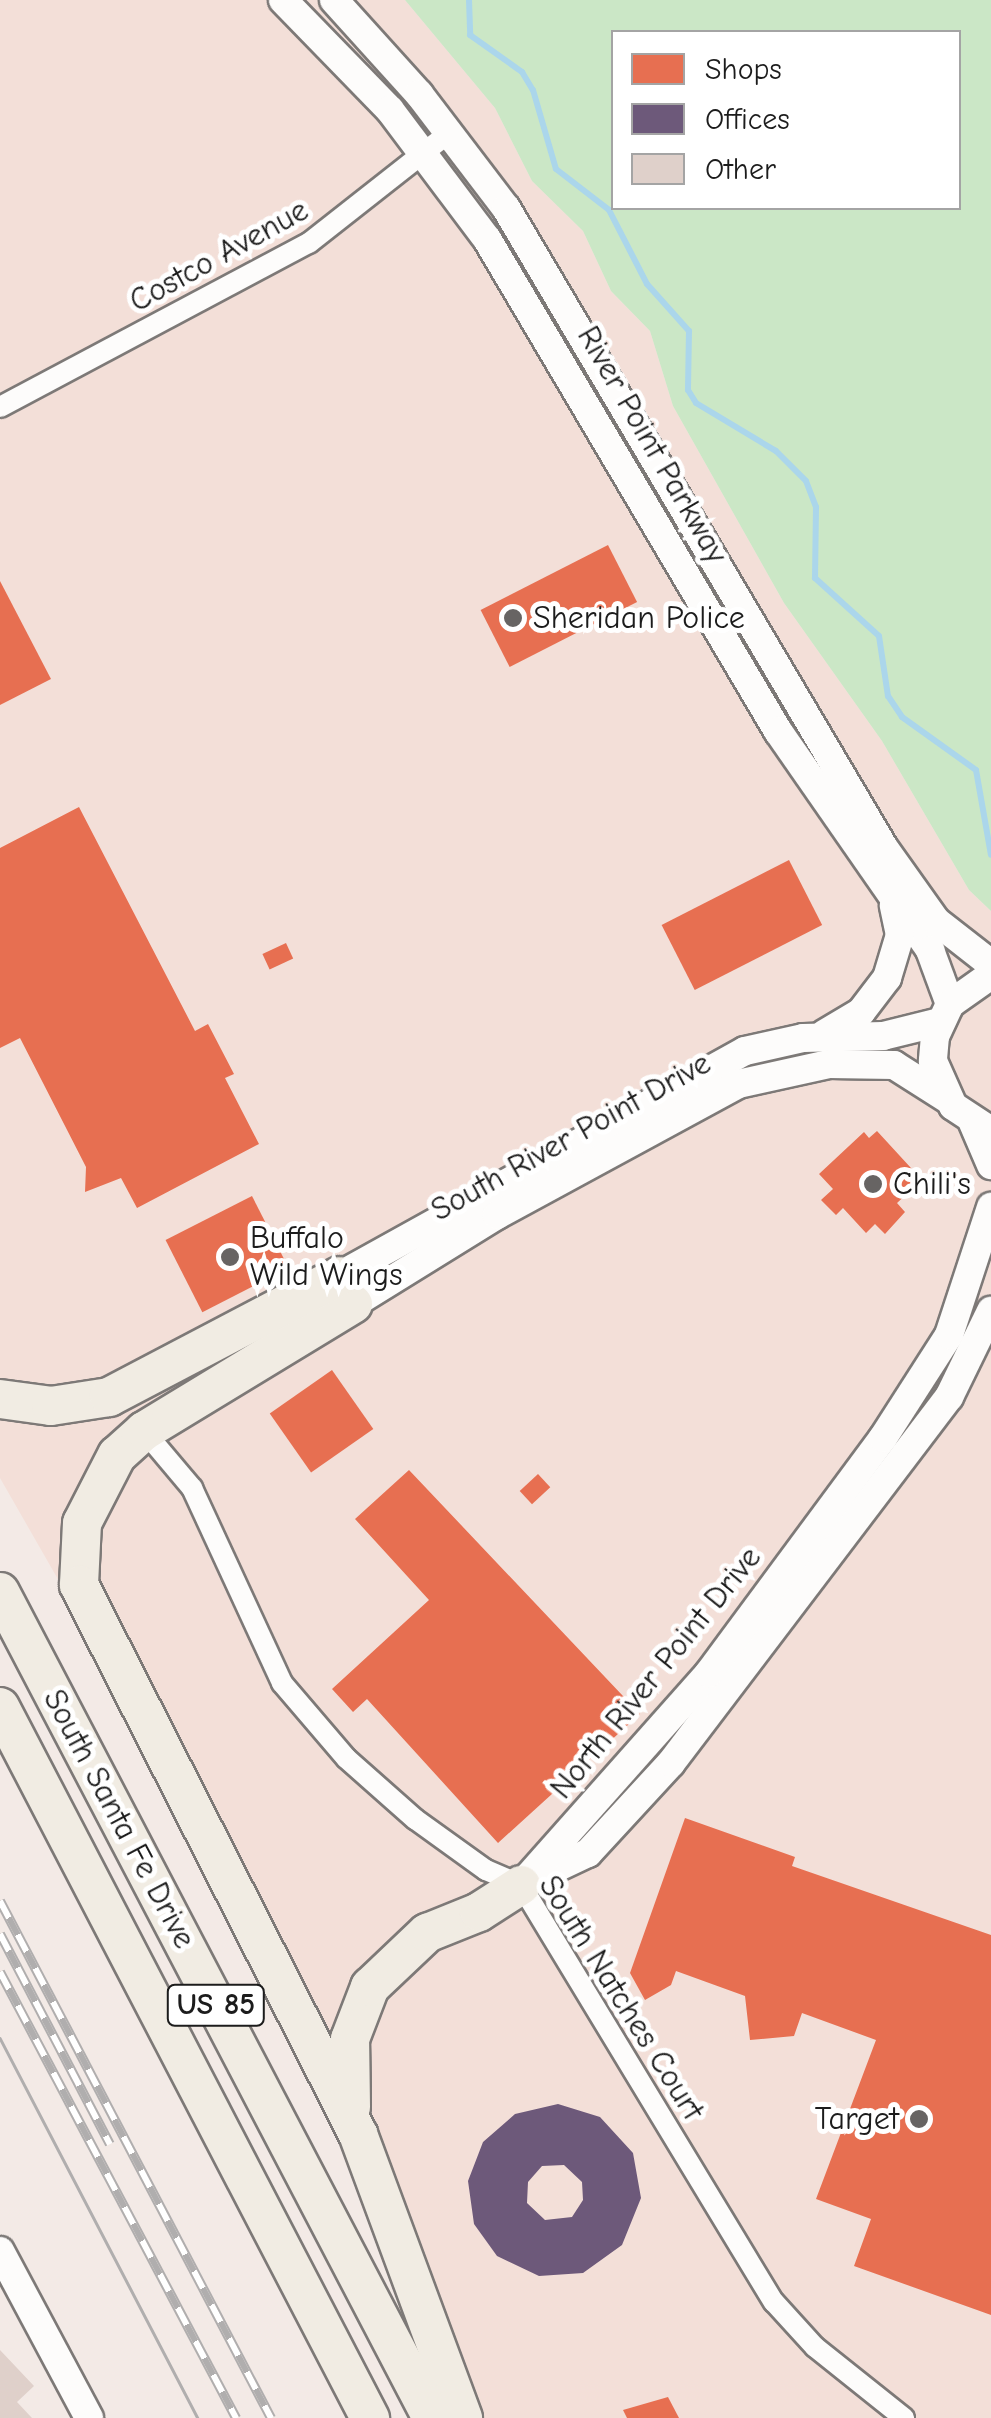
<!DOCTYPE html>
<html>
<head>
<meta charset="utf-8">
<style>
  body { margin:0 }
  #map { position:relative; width:991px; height:2418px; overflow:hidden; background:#f3eae6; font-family:"Comic Neue",sans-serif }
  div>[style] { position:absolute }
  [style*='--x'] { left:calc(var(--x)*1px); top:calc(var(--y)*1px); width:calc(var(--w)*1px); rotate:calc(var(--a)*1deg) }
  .built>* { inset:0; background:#f3dfd8 }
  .green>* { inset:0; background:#cbe7c6 }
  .shops>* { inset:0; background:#e76f51; transform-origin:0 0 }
  .offices>* { inset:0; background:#6d597a }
  .stream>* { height:6px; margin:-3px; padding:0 3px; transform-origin:3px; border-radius:3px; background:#abd6eb }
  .building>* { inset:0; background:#dfd0ca }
  .roads { filter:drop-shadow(2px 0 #7d7977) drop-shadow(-2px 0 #7d7977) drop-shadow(0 2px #7d7977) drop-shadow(0 -2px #7d7977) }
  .street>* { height:20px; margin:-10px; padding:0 10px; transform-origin:10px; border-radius:10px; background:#fdfcfb }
  .secondary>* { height:28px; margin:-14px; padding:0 14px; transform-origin:14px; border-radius:14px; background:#fdfcfb }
  .highway>* { height:38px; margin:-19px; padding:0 19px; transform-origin:19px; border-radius:19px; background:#f1ece3 }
  .tram>* { height:2.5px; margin:-1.25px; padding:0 1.25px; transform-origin:1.25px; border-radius:1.25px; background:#b0aeae }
  .rail>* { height:10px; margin-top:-5px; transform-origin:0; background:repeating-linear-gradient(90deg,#fff 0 19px,#b0aeae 0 38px); box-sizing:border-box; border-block:2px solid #b0aeae }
  .dots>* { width:28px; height:28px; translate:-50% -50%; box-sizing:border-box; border:5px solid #fff; border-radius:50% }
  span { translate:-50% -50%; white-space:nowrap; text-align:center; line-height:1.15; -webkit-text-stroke:10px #fff; paint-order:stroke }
  .shield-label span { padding:2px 8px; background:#fff; border:2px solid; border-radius:8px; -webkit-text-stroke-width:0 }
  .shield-label { font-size:30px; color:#1c1c1c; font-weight:700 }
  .street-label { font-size:32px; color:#1c1c1c }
  .poi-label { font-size:32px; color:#1c1c1c }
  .left { translate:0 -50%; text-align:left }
  .right { translate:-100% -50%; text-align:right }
  .legend { position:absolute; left:611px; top:30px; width:350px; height:180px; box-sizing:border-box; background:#fff; border:2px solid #a4a4a4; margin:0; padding:12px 18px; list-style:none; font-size:30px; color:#1c1c1c }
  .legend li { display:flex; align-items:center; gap:20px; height:50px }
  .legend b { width:50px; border:2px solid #a4a4a4 }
</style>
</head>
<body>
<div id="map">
  <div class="built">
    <i style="clip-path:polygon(0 0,405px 0,495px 108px,532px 181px,583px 231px,611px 291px,650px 331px,673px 406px,784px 603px,882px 741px,969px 890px,991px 911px,991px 2418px,481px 2418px,67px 1595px,0 1478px)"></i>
  </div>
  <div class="green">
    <i style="clip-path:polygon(evenodd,405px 0,991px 0,991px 911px,969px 890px,882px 741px,784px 603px,673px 406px,650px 331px,611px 291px,583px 231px,532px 181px,495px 108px,405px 0,614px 32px,958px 32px,958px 208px,614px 208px,614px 32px)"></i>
  </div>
  <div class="shops">
    <i style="left:608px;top:545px;width:64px;height:143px;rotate:63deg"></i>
    <i style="clip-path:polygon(0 581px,51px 679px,0 705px)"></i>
    <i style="clip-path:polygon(79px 807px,195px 1031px,208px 1024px,234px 1074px,225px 1078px,259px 1144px,137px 1208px,121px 1178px,85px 1192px,86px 1167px,20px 1038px,0 1048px,0 848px)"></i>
    <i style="left:789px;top:860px;width:73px;height:143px;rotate:63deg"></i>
    <i style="left:286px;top:943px;width:17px;height:26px;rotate:65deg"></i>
    <i style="clip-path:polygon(877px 1131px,922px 1180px,897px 1203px,905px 1212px,885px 1234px,875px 1224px,866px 1233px,843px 1208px,836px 1215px,821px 1200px,833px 1189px,819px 1174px,864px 1132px,869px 1138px)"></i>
    <i style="left:252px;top:1196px;width:81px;height:97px;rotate:63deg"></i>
    <i style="left:332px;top:1370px;width:72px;height:76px;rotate:55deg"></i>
    <i style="clip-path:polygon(409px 1470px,640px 1714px,498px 1843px,367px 1699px,353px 1712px,332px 1689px,429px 1600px,355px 1519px)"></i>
    <i style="left:538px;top:1474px;width:18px;height:25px;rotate:47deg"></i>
    <i style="clip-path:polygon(685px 1818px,795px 1857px,792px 1866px,991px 1935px,991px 2315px,854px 2266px,871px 2219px,816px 2199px,876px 2040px,802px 2013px,794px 2036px,750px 2040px,745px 1996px,676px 1971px,671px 1985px,645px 2000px,630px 1973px)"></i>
    <i style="clip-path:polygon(668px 2397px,679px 2418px,627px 2418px,623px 2410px)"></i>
  </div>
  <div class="offices">
    <i style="clip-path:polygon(evenodd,558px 2104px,600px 2117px,633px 2153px,641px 2198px,622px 2245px,583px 2273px,539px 2276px,497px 2256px,474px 2224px,468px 2181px,483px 2142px,515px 2114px,558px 2104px,564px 2165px,582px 2182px,583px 2200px,572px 2217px,545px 2220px,527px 2203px,528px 2182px,542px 2166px,564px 2165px)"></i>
  </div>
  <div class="stream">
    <i style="--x:469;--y:0;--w:35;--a:88"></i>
    <i style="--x:470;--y:35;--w:64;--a:35.4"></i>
    <i style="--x:522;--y:72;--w:21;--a:59"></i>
    <i style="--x:533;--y:90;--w:82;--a:73.8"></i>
    <i style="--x:556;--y:169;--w:67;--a:37.7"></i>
    <i style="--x:609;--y:210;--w:83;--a:62.8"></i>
    <i style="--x:647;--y:284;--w:63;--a:48.2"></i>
    <i style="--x:689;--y:331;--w:59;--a:91"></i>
    <i style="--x:688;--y:390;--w:15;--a:58"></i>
    <i style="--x:696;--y:403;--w:93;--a:31"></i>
    <i style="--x:776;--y:451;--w:42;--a:45"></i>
    <i style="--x:806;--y:481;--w:28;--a:69"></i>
    <i style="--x:816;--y:507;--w:71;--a:90.8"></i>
    <i style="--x:815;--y:578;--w:86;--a:42.2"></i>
    <i style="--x:879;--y:636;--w:61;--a:81.5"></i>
    <i style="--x:888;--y:696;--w:25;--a:56"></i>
    <i style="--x:902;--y:717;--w:91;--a:35.6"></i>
    <i style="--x:976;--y:770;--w:86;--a:80"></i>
  </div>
  <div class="building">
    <i style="clip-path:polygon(0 2350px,34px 2386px,17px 2402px,32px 2418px,0 2418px)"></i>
  </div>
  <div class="roads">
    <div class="street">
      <i style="--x:0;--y:407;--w:350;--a:-28"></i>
      <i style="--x:309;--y:243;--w:179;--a:-38.2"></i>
      <i style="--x:144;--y:1431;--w:75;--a:49.9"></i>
      <i style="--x:192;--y:1488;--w:215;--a:65.2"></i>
      <i style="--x:282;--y:1683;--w:99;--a:49.5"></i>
      <i style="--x:346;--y:1758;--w:92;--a:41.5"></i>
      <i style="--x:415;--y:1819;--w:87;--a:35.7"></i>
      <i style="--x:486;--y:1870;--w:38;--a:23"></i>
      <i style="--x:521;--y:1885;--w:488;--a:58.8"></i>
      <i style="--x:774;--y:2302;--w:61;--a:47.7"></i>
      <i style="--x:815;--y:2347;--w:114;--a:38.6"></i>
    </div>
    <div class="secondary">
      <i style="--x:283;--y:0;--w:153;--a:45.8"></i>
      <i style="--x:390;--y:110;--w:161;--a:53.1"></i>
      <i style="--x:487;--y:239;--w:572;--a:59.4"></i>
      <i style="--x:778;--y:731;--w:267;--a:55.2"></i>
      <i style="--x:930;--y:950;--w:58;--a:69.7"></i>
      <i style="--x:334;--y:0;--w:127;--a:47.9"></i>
      <i style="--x:419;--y:94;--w:143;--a:52.7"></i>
      <i style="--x:506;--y:208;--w:743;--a:59.43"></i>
      <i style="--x:884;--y:848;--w:90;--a:54.5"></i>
      <i style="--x:936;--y:921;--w:70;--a:38"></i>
      <i style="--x:991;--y:975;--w:50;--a:144.7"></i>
      <i style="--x:950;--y:1004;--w:35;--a:115"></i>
      <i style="--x:935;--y:1036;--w:25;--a:95"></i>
      <i style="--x:933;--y:1061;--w:49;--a:66"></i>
      <i style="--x:953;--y:1106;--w:45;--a:33.3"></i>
      <i style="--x:824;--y:1034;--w:43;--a:-30.7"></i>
      <i style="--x:861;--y:1012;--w:43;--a:-52.6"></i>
      <i style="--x:887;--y:978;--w:45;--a:-73.2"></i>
      <i style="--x:900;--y:935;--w:30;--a:-102"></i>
      <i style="--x:973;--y:1123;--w:46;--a:66.8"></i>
      <i style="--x:339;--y:1276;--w:464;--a:-29"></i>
      <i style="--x:745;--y:1051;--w:59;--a:-12.6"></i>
      <i style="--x:803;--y:1038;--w:80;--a:-1.4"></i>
      <i style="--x:883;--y:1036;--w:59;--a:-13.8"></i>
      <i style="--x:353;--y:1304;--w:169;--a:-31.7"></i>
      <i style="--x:497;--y:1215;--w:274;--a:-28.5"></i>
      <i style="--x:738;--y:1084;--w:93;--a:-12.4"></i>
      <i style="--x:829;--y:1064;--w:65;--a:0.9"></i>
      <i style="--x:894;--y:1065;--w:62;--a:32.4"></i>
      <i style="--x:522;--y:1884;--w:73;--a:-25.2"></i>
      <i style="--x:588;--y:1853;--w:122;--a:-47.3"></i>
      <i style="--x:671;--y:1763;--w:460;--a:-52.8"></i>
      <i style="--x:949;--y:1397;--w:96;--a:-64"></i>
      <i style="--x:521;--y:1885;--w:283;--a:-48.4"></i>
      <i style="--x:709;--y:1673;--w:292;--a:-53.5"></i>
      <i style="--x:883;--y:1438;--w:122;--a:-57.3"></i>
      <i style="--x:949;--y:1335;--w:135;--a:-71.8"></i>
      <i style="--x:0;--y:2251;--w:189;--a:61.9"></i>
    </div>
    <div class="highway">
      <i style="--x:353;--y:1304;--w:245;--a:148.7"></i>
      <i style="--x:144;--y:1431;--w:36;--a:138"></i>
      <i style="--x:117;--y:1455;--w:76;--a:117.2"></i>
      <i style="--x:82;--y:1523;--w:62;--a:92.8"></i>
      <i style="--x:79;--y:1585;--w:616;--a:63.06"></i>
      <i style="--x:358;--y:2134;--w:303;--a:69.7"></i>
      <i style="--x:0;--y:1399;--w:51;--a:7.8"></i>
      <i style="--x:51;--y:1406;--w:59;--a:-8.8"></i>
      <i style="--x:109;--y:1397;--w:260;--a:-27.7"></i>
      <i style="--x:0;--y:1592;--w:932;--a:62.39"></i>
      <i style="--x:0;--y:1707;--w:802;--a:62.51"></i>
      <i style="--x:351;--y:2107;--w:68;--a:-90.8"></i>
      <i style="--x:350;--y:2039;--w:56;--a:-69"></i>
      <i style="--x:370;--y:1987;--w:79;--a:-43.5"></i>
      <i style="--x:427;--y:1933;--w:56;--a:-22"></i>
      <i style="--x:479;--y:1912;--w:50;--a:-32.7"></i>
    </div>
  </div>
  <div class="tram">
    <i style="--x:0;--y:2038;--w:428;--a:62.5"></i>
  </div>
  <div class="rail">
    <i style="--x:0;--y:1901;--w:584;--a:62.34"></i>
    <i style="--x:0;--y:1934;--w:237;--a:62.4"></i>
    <i style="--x:0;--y:1972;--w:505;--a:62.11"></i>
  </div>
  <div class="dots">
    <i style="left:513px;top:618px;background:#676463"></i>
    <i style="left:873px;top:1184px;background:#676463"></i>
    <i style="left:230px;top:1257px;background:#676463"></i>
    <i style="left:919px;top:2119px;background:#676463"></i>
  </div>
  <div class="shield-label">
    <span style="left:216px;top:2005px">US 85</span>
  </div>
  <div class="street-label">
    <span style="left:219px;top:256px;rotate:-29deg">Costco Avenue</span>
    <span style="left:652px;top:445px;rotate:60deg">River Point Parkway</span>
    <span style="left:571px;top:1137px;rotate:-29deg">South River Point Drive</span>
    <span style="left:656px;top:1673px;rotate:-51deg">North River Point Drive</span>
    <span style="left:119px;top:1819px;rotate:62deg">South Santa Fe Drive</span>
    <span style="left:621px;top:1998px;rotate:58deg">South Natches Court</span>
  </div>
  <div class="poi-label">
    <span class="left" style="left:533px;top:618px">Sheridan Police</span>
    <span class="left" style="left:893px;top:1184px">Chili's</span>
    <span class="left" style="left:250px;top:1257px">Buffalo<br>Wild Wings</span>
    <span class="right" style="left:899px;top:2119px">Target</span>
  </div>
  <ul class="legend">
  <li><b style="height:28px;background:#e76f51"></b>Shops</li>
  <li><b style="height:28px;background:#6d597a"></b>Offices</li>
  <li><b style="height:28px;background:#dfd0ca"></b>Other</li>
  </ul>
</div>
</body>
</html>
